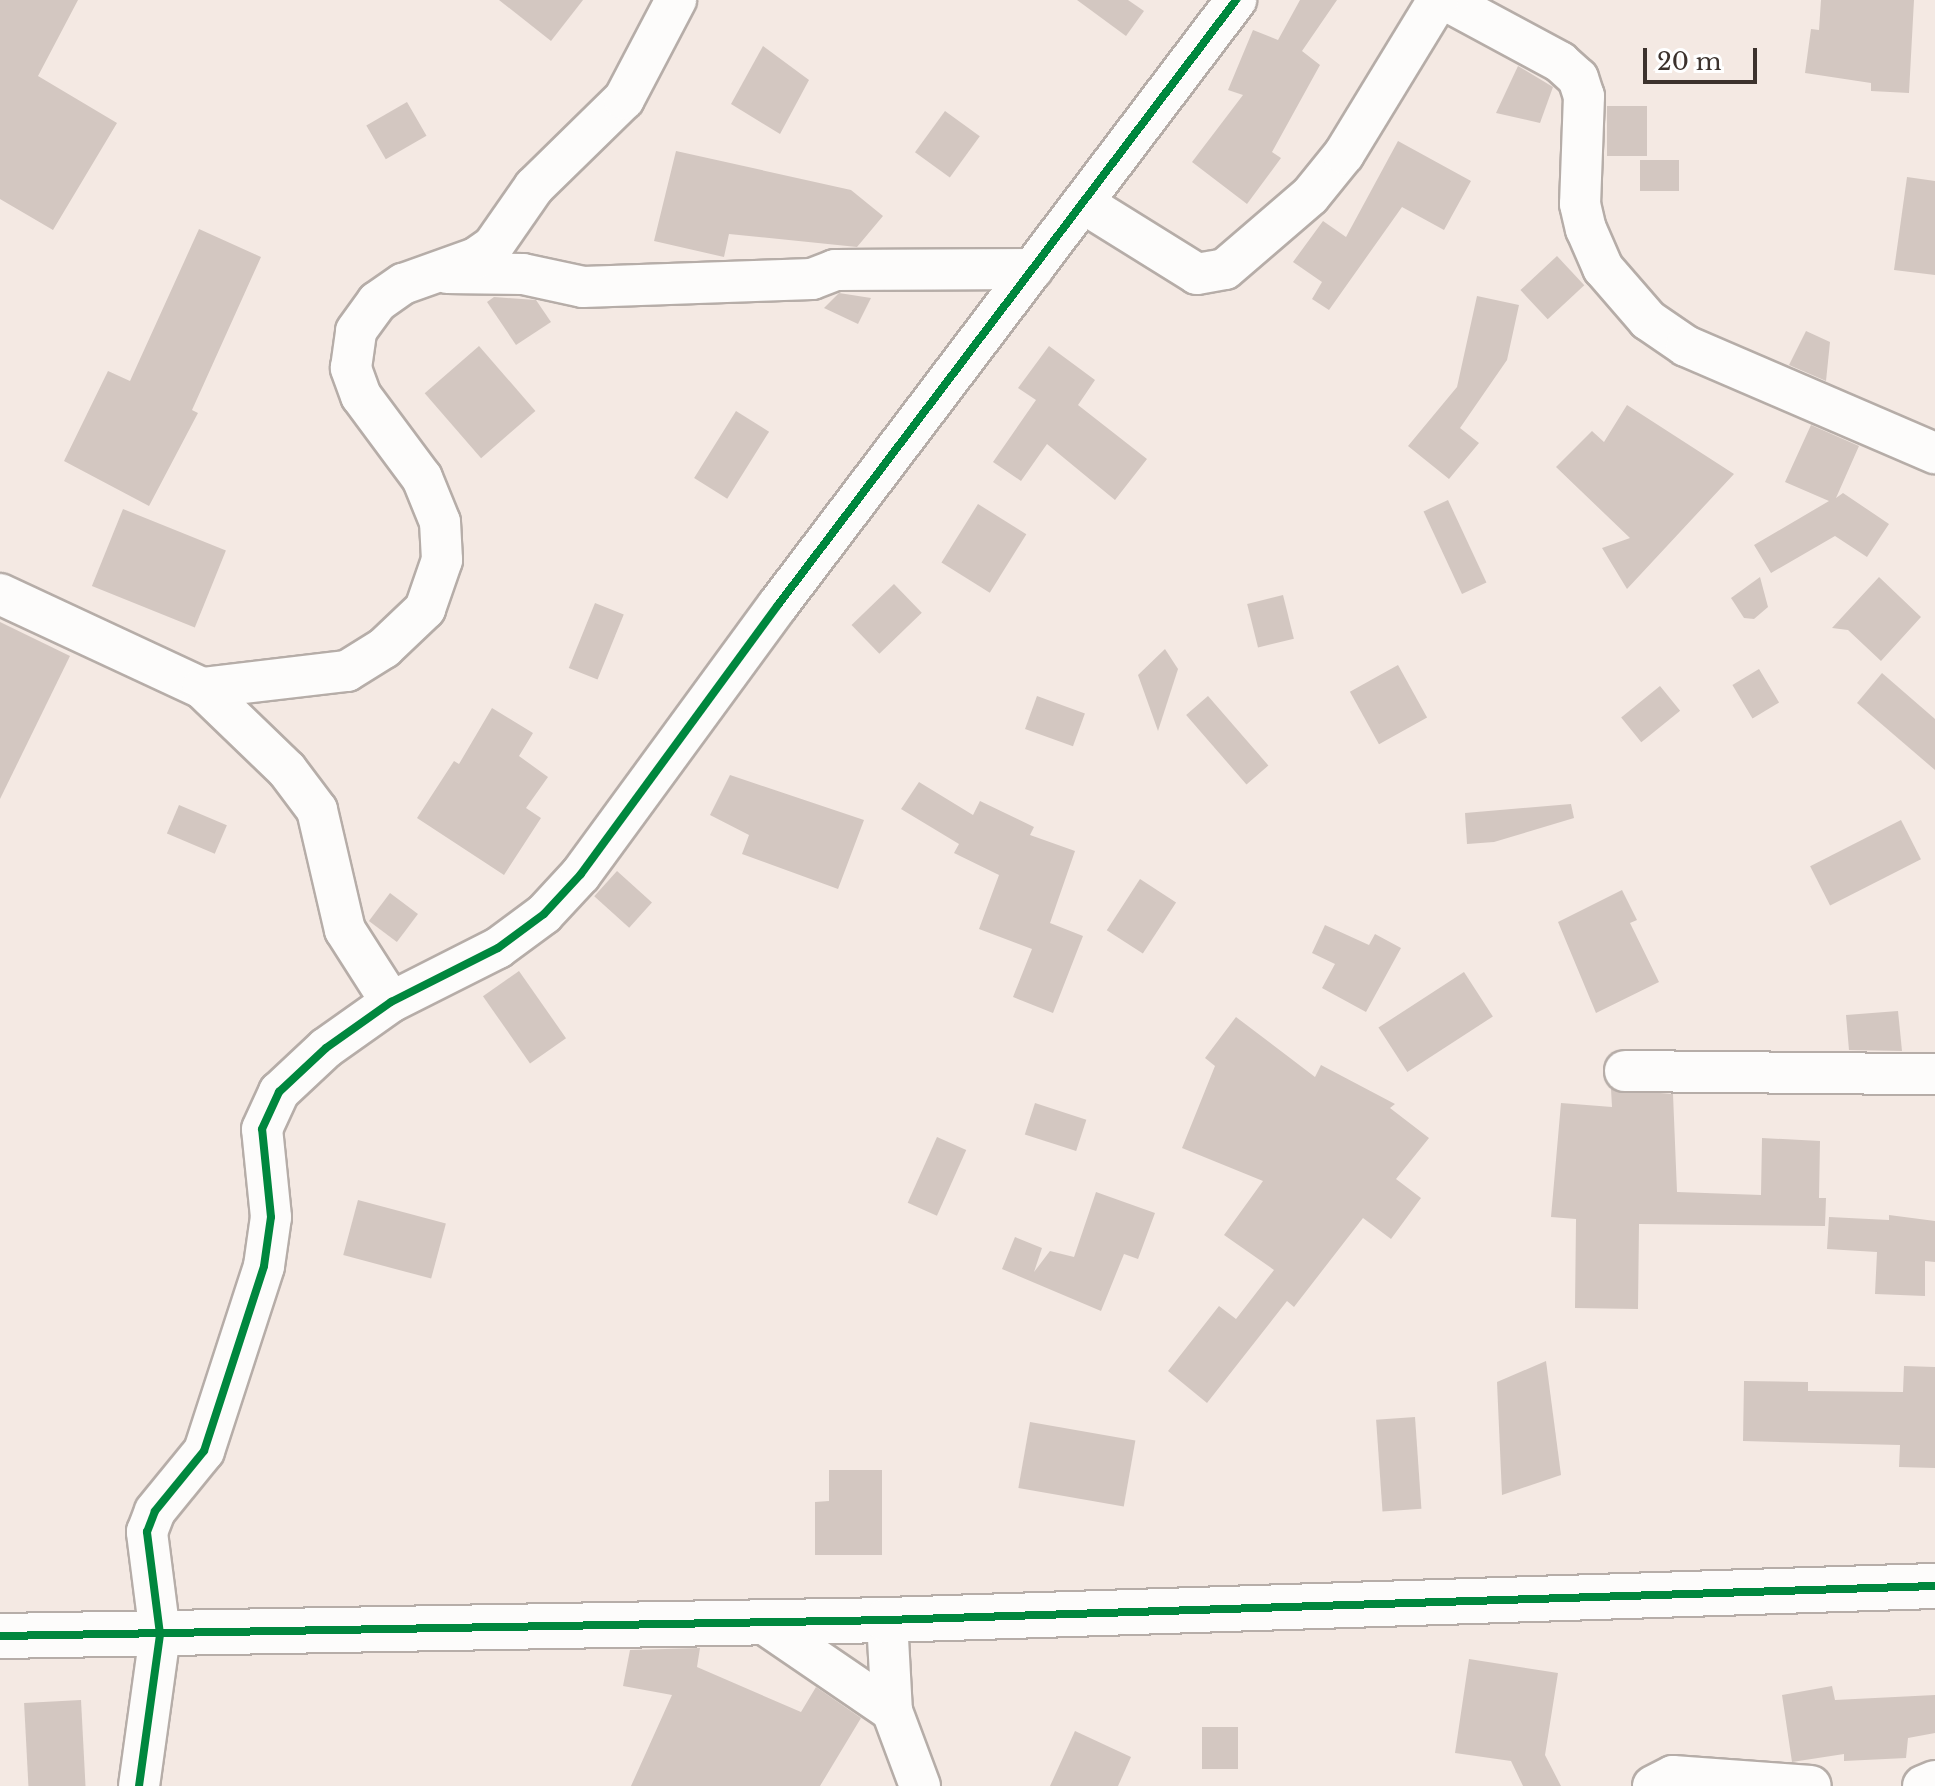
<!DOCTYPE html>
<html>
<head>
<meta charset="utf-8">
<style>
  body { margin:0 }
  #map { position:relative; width:1935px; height:1786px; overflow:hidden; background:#f4e9e3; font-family:"Libre Baskerville",serif }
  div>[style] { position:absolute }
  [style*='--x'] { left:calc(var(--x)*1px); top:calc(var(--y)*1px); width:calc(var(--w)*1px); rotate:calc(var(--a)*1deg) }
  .building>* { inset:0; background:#d3c7c1; transform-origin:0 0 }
  .roads { filter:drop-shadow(2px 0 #b6ada8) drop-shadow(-2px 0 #b6ada8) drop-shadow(0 2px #b6ada8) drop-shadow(0 -2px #b6ada8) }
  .street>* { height:40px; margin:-20px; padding:0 20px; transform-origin:20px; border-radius:20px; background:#fdfcfb }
  .secondary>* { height:44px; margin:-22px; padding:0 22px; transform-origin:22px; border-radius:22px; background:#fdfcfb }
  .cycleway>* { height:8px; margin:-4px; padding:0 4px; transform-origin:4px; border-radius:4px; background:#00873e }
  span { translate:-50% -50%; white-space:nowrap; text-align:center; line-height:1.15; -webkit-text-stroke:6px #fff; paint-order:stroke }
  .scale { position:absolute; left:1643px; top:48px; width:114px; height:36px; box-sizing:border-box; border:4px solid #3c322d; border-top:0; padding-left:10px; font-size:24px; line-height:28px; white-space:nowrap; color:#3c322d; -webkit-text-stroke:6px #fff; paint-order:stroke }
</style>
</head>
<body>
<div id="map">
  <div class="building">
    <i style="clip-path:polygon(0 0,78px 0,38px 76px,117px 123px,53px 230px,0 199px)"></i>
    <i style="clip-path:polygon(499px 0,583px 0,551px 41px)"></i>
    <i style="clip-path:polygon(1077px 0,1128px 0,1144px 11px,1126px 36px)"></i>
    <i style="clip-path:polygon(1300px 0,1337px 0,1302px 51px,1320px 65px,1272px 152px,1281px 158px,1247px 204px,1192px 162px,1243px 95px,1228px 90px,1253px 30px,1278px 40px)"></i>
    <i style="clip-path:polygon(1821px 0,1914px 0,1909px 93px,1871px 91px,1871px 83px,1805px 73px,1811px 29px,1819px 30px)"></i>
    <i style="clip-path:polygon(763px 46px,809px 80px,780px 134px,731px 104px)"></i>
    <i style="clip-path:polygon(1518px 66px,1553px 87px,1540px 123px,1496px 113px)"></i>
    <i style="left:407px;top:102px;width:39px;height:47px;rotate:60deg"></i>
    <i style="left:1607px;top:106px;width:40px;height:50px"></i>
    <i style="left:945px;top:111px;width:43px;height:51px;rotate:36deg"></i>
    <i style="clip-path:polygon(1398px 141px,1471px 181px,1444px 230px,1402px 207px,1329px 310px,1312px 299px,1322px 282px,1293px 262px,1323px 221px,1346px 237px)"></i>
    <i style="clip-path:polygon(676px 151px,851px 190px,883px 216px,857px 247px,729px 234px,724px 257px,654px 241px)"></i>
    <i style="left:1640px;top:160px;width:39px;height:31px"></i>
    <i style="clip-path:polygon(1907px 177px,1935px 181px,1935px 275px,1894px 270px)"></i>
    <i style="clip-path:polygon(199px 229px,261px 257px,192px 410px,198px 413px,149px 506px,64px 461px,108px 371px,130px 381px)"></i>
    <i style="left:1557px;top:256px;width:40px;height:50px;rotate:47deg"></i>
    <i style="clip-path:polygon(839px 293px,871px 298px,858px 324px,824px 308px)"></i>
    <i style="clip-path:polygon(1477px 296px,1519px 305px,1507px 360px,1460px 428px,1479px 443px,1449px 479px,1408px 446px,1457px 387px)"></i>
    <i style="clip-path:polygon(494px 297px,536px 300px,551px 322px,516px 345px,487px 302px)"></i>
    <i style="clip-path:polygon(1806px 331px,1830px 342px,1826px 381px,1789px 365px)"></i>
    <i style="left:479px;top:346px;width:86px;height:72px;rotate:49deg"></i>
    <i style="clip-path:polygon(1049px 346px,1095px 380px,1078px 405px,1147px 459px,1115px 500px,1047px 444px,1021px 481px,993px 462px,1036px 400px,1018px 388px)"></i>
    <i style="clip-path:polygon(1627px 405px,1734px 474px,1627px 589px,1602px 548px,1630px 538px,1556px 467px,1592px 431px,1604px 442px)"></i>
    <i style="left:736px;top:411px;width:39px;height:79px;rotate:32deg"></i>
    <i style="clip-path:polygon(1811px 425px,1859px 446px,1836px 498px,1843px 493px,1889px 524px,1867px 557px,1835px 536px,1771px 573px,1754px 545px,1829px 501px,1785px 482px)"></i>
    <i style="left:1448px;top:500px;width:91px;height:27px;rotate:65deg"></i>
    <i style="left:978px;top:504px;width:57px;height:69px;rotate:32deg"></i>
    <i style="left:123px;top:509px;width:111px;height:83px;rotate:22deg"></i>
    <i style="clip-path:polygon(1760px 577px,1768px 607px,1754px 619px,1744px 618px,1731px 598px)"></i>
    <i style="clip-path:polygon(1879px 577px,1921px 617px,1881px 661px,1848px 630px,1832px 628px)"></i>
    <i style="left:894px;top:584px;width:40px;height:59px;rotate:46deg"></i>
    <i style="left:1283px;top:595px;width:45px;height:37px;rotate:76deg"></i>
    <i style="left:595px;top:603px;width:31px;height:70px;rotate:22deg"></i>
    <i style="clip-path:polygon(0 622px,70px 656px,0 799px)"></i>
    <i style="clip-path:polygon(1165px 649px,1178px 669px,1158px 731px,1138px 675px)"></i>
    <i style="left:1398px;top:665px;width:60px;height:55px;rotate:61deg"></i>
    <i style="left:1759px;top:669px;width:39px;height:31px;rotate:59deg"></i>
    <i style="clip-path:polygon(1882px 673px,1935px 719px,1935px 770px,1857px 703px)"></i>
    <i style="left:1660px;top:686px;width:32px;height:50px;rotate:51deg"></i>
    <i style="left:1037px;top:696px;width:51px;height:35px;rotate:20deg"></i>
    <i style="left:1208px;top:696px;width:92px;height:29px;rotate:49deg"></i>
    <i style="clip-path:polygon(492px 708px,533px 733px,519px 756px,548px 777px,526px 808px,541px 818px,504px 875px,417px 818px,454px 761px,459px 764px)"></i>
    <i style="clip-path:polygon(730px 775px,864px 820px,838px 889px,742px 854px,749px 835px,710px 815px)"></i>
    <i style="clip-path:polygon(919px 782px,973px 815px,980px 801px,1034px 827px,1030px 835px,1075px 851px,1050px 923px,1083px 936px,1053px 1013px,1013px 997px,1032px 949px,979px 929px,999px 875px,954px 853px,959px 844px,901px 809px)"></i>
    <i style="clip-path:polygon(1571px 804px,1574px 818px,1494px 842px,1467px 844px,1465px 813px)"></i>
    <i style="left:179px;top:805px;width:52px;height:31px;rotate:23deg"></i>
    <i style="left:1901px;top:820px;width:44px;height:102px;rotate:63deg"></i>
    <i style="left:617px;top:871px;width:47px;height:34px;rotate:42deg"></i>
    <i style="left:1140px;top:879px;width:43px;height:61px;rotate:33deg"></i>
    <i style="clip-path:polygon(1622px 890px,1637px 920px,1630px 923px,1659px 982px,1596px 1013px,1558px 922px)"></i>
    <i style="left:390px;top:893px;width:35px;height:35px;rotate:37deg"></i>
    <i style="clip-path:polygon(1325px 925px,1369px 945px,1375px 934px,1401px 948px,1366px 1012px,1322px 988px,1335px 964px,1312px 953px)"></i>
    <i style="left:519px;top:971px;width:82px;height:44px;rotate:55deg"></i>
    <i style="left:1464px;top:972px;width:53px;height:102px;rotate:57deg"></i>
    <i style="clip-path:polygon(1898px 1011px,1902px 1051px,1849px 1050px,1846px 1015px)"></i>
    <i style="clip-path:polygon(1236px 1017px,1315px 1077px,1321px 1065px,1395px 1104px,1390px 1108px,1429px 1138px,1396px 1179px,1421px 1198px,1391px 1239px,1363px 1218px,1294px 1307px,1287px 1301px,1207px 1403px,1168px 1371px,1219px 1306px,1236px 1319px,1274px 1270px,1224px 1235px,1263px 1181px,1182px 1148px,1215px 1066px,1205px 1058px)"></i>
    <i style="clip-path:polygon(1611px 1089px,1673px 1094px,1677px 1192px,1761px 1195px,1762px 1138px,1820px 1141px,1819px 1198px,1826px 1198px,1825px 1226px,1639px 1224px,1638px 1309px,1575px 1308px,1576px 1219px,1551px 1217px,1561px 1103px,1612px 1107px)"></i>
    <i style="left:1035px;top:1103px;width:54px;height:33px;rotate:18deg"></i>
    <i style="left:937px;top:1137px;width:32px;height:72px;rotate:24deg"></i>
    <i style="clip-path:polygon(1096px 1192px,1155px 1213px,1138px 1259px,1124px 1254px,1101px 1311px,1002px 1269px,1015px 1237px,1042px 1248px,1034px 1272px,1050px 1251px,1074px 1257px)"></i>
    <i style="left:358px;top:1200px;width:91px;height:57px;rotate:15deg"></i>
    <i style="clip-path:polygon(1889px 1215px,1935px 1221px,1935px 1262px,1925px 1261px,1925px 1296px,1875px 1294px,1877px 1252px,1827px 1249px,1829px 1217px,1889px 1220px)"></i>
    <i style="clip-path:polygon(1546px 1361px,1561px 1475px,1502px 1495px,1497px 1382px)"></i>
    <i style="clip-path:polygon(1904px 1366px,1935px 1367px,1935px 1468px,1899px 1467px,1900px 1445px,1743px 1441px,1744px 1381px,1808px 1382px,1808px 1391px,1903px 1392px)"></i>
    <i style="left:1415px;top:1417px;width:92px;height:39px;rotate:86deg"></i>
    <i style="left:1030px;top:1422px;width:107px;height:67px;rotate:10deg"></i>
    <i style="clip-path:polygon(829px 1470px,882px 1470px,882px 1555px,815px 1555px,815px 1502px,829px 1501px)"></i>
    <i style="clip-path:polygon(700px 1648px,697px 1667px,801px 1712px,816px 1687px,861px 1718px,820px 1786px,631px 1786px,672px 1695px,623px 1686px,630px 1650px)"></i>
    <i style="clip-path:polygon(1469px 1659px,1558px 1673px,1545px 1755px,1561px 1786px,1523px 1786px,1511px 1761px,1455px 1753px)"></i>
    <i style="clip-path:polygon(1832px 1686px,1835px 1700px,1935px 1695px,1935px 1733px,1908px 1738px,1906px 1758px,1844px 1761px,1844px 1754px,1792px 1762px,1782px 1695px)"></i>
    <i style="left:81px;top:1700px;width:86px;height:57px;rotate:87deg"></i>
    <i style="left:1202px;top:1727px;width:36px;height:42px"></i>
    <i style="clip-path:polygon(1075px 1731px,1131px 1757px,1118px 1786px,1050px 1786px)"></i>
  </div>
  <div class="roads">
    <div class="street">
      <i style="--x:1445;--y:0;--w:131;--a:28.3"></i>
      <i style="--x:1560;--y:62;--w:24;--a:42"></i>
      <i style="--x:1578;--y:78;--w:19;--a:72"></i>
      <i style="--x:1584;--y:96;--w:108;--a:92.1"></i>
      <i style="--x:1580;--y:204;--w:26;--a:77"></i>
      <i style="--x:1586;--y:229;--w:43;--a:66.4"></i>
      <i style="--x:1603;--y:268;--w:69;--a:49.1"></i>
      <i style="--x:1648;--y:320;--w:46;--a:34.4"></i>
      <i style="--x:1686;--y:346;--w:271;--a:23.3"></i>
      <i style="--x:1083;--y:203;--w:134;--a:31.9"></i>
      <i style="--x:1197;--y:274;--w:28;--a:-10"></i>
      <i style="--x:1225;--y:269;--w:112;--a:-40.7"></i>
      <i style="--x:1310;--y:196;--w:54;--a:-51"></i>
      <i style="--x:1344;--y:154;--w:180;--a:-58.6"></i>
      <i style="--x:447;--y:273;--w:76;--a:0.8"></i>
      <i style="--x:523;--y:274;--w:61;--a:12.2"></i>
      <i style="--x:583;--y:287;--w:229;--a:-2"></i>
      <i style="--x:812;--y:279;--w:25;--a:-21"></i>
      <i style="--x:835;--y:270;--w:198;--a:-0.3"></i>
      <i style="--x:0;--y:594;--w:223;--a:25"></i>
      <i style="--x:202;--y:688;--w:118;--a:44"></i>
      <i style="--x:287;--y:770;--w:50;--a:53.1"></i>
      <i style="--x:317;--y:810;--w:123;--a:76.9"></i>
      <i style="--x:345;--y:930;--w:85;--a:57.4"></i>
      <i style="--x:202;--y:688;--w:146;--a:-6.7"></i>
      <i style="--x:347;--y:671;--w:44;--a:-31.9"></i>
      <i style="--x:384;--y:648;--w:57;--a:-43.6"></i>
      <i style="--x:425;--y:609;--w:52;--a:-70.9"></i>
      <i style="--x:442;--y:560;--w:38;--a:-93"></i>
      <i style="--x:440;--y:522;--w:48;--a:-112.2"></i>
      <i style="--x:422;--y:478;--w:102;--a:-126.6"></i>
      <i style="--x:361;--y:396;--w:30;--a:-110"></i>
      <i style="--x:351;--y:368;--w:37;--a:-82"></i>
      <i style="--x:356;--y:331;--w:36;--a:-54"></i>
      <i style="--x:377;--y:302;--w:32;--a:-35"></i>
      <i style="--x:403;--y:284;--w:77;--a:-19.6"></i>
      <i style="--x:476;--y:258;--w:21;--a:-35"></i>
      <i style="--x:493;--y:246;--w:72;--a:-55.2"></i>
      <i style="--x:534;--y:187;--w:126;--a:-44.4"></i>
      <i style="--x:624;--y:99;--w:112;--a:-62.3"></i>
      <i style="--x:1625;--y:1071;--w:310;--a:0.6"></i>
      <i style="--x:887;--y:1620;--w:91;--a:86.9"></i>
      <i style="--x:892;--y:1711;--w:80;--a:69.5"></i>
      <i style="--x:763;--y:1623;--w:156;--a:34.3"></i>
      <i style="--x:139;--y:1786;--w:153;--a:-82.1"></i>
      <i style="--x:160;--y:1634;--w:103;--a:-97.3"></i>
      <i style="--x:147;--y:1532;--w:22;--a:-69"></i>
      <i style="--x:155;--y:1511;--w:77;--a:-50.8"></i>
      <i style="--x:204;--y:1451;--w:194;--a:-72"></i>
      <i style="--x:264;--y:1266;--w:49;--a:-81.9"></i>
      <i style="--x:271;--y:1217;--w:88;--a:-95.8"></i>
      <i style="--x:262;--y:1129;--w:41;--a:-65.3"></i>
      <i style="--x:279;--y:1092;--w:64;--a:-43.1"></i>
      <i style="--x:326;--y:1048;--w:80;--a:-35.3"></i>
      <i style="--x:391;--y:1002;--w:120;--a:-26.8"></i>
      <i style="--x:498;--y:948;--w:57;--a:-36.5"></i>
      <i style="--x:544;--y:914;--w:54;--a:-47.2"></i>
      <i style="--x:581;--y:874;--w:333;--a:-53.8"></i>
      <i style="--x:778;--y:605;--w:759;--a:-52.87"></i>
      <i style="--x:1653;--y:1786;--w:22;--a:-27"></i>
      <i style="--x:1673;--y:1776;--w:138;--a:4.1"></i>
      <i style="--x:1923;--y:1786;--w:13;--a:-23"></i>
    </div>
    <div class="secondary">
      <i style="--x:0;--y:1636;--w:887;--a:-1.03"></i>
      <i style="--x:887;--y:1620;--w:1049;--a:-1.86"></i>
    </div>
  </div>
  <div class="cycleway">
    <i style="--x:0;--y:1636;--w:887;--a:-1.03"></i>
    <i style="--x:887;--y:1620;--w:1049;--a:-1.86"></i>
    <i style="--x:139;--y:1786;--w:153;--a:-82.1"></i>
    <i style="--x:160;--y:1634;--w:103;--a:-97.3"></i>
    <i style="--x:147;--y:1532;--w:22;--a:-69"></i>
    <i style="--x:155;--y:1511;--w:77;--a:-50.8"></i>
    <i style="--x:204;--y:1451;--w:194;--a:-72"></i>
    <i style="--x:264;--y:1266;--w:49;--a:-81.9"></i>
    <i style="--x:271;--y:1217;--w:88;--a:-95.8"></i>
    <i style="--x:262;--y:1129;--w:41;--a:-65.3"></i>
    <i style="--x:279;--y:1092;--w:64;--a:-43.1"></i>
    <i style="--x:326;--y:1048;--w:80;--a:-35.3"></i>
    <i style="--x:391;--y:1002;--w:120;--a:-26.8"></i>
    <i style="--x:498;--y:948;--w:57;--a:-36.5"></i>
    <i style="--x:544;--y:914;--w:54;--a:-47.2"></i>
    <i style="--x:581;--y:874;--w:333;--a:-53.8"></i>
    <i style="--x:778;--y:605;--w:759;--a:-52.87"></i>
  </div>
  <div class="scale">20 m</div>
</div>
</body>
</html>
